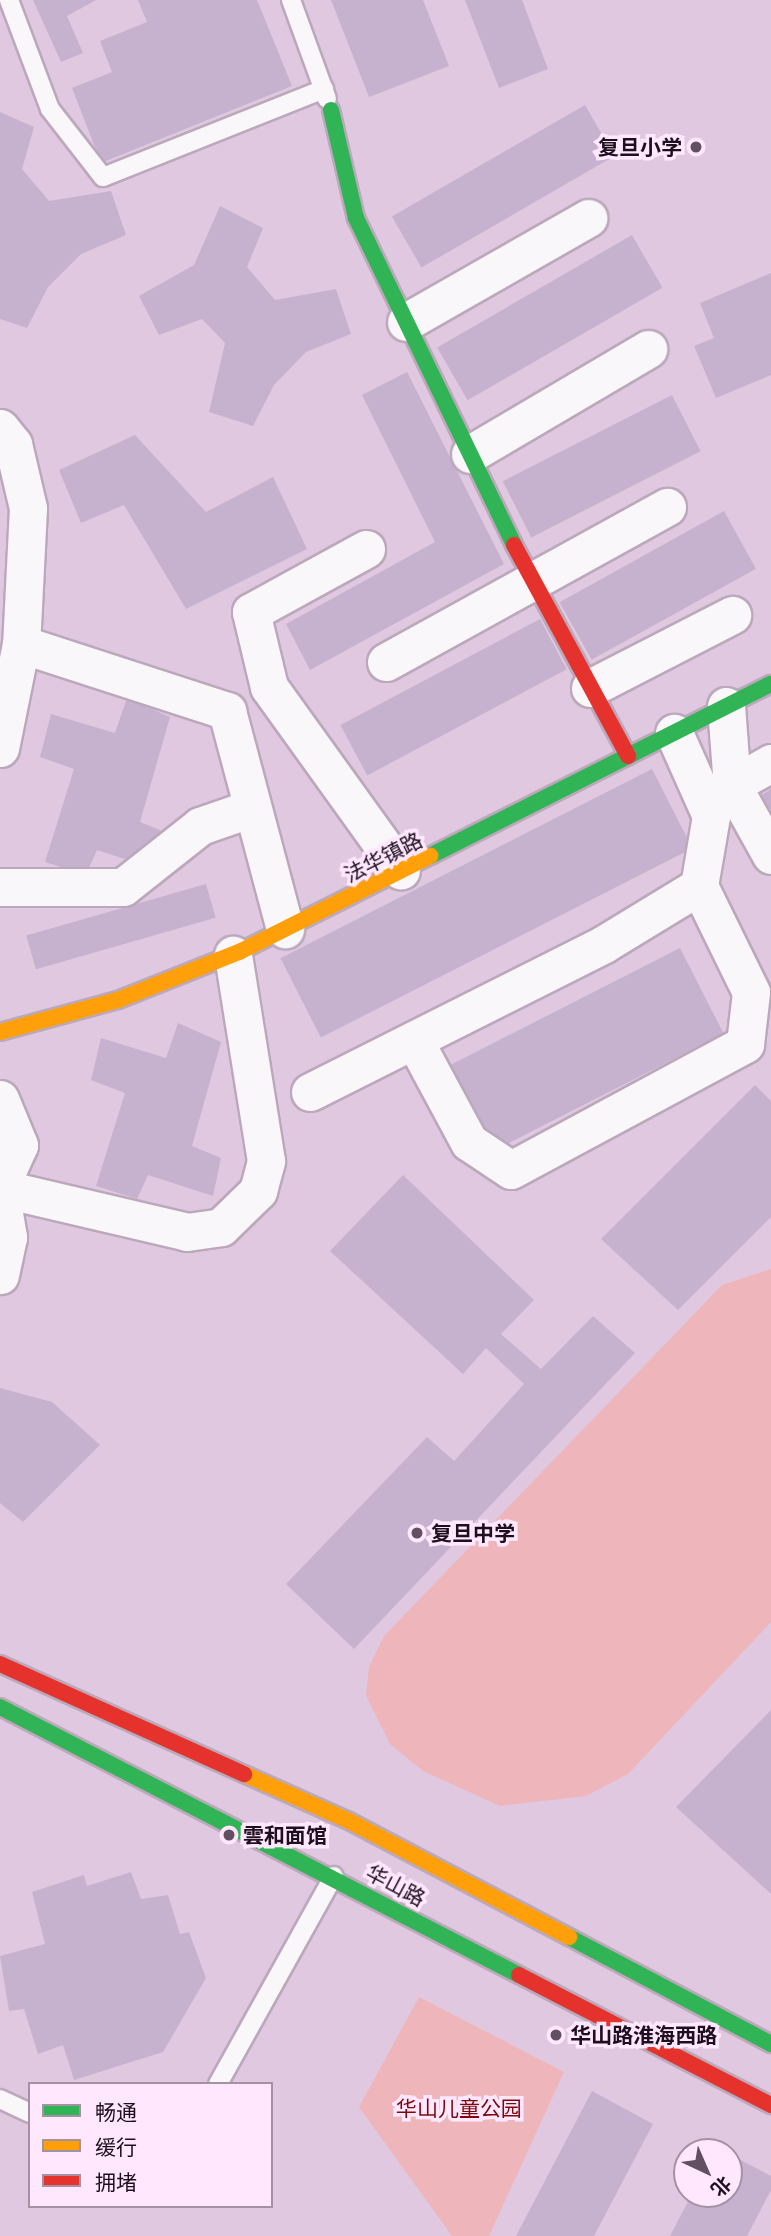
<!DOCTYPE html>
<html>
<head>
<meta charset="utf-8">
<style>
  body { margin:0 }
  #map { position:relative; width:771px; height:2236px; overflow:hidden; background:#e0c8e0; font-family:"Open Sans","Noto Sans SC",sans-serif }
  div>[style] { position:absolute }
  [style*='--x'] { left:calc(var(--x)*1px); top:calc(var(--y)*1px); width:calc(var(--w)*1px); rotate:calc(var(--a)*1deg) }
  .green>* { inset:0; background:#eeb6bb }
  .building>* { inset:0; background:#c6b2cf; transform-origin:0 0 }
  .roads { filter:drop-shadow(2px 0 #bba9bb) drop-shadow(-2px 0 #bba9bb) drop-shadow(0 2px #bba9bb) drop-shadow(0 -2px #bba9bb) }
  .lane>* { height:18px; margin:-9px; padding:0 9px; transform-origin:9px; border-radius:9px; background:#faf7fa }
  .street>* { height:37px; margin:-18.5px; padding:0 18.5px; transform-origin:18.5px; border-radius:18.5px; background:#faf7fa }
  .fast>* { height:16px; margin:-8px; padding:0 8px; transform-origin:8px; border-radius:8px; background:#30b455 }
  .slow>* { height:16px; margin:-8px; padding:0 8px; transform-origin:8px; border-radius:8px; background:#ff9f0a }
  .jam>* { height:16px; margin:-8px; padding:0 8px; transform-origin:8px; border-radius:8px; background:#e5322d }
  .dots>* { width:19px; height:19px; translate:-50% -50%; box-sizing:border-box; border:4px solid #ffe8fe; border-radius:50% }
  span { translate:-50% -50%; white-space:nowrap; text-align:center; line-height:1.15; -webkit-text-stroke:7px #ffe8fe; paint-order:stroke }
  .poi-label { font-size:21px; color:#1e0f1e; font-weight:700 }
  .right { translate:-100% -50%; text-align:right }
  .left { translate:0 -50%; text-align:left }
  .street-label { font-size:21px; color:#1e0f1e }
  .park-label { font-size:21px; color:#7c080b }
  .legend { position:absolute; left:28px; top:2082px; width:245px; height:126px; box-sizing:border-box; background:#ffe8fe; border:2px solid #a591a4; margin:0; padding:9px 12px; list-style:none; font-size:21px; color:#1e0f1e }
  .legend li { display:flex; align-items:center; gap:14px; height:35px }
  .legend b { width:35px; border:2px solid #a591a4 }
  .north { position:absolute; left:673px; top:2138px; width:70px; height:70px; box-sizing:border-box; background:#ffe8fe; border:2px solid #a591a4; border-radius:50%; rotate:136deg; font-size:19px; font-weight:700; line-height:28px; text-align:center; color:#1e0f1e }
  .north::after { content:''; display:block; margin:auto; width:24px; height:32px; background:#625062; clip-path:polygon(50% 0,100% 100%,50% 72%,0 100%) }
</style>
</head>
<body>
<div id="map">
  <div class="green">
    <i style="clip-path:polygon(771px 1269px,771px 1622px,628px 1774px,586px 1796px,500px 1806px,423px 1771px,390px 1744px,366px 1696px,369px 1667px,384px 1636px,722px 1285px)"></i>
    <i style="clip-path:polygon(419px 1997px,564px 2072px,489px 2236px,452px 2236px,359px 2107px)"></i>
  </div>
  <div class="building">
    <i style="clip-path:polygon(33px 0,96px 0,67px 16px,83px 53px,61px 62px)"></i>
    <i style="clip-path:polygon(138px 0,257px 0,292px 86px,101px 163px,72px 88px,112px 72px,100px 41px,147px 22px)"></i>
    <i style="clip-path:polygon(331px 0,423px 0,449px 66px,369px 97px)"></i>
    <i style="clip-path:polygon(465px 0,522px 0,548px 69px,499px 88px)"></i>
    <i style="left:585px;top:105px;width:59px;height:223px;rotate:60deg"></i>
    <i style="clip-path:polygon(0 112px,34px 127px,22px 169px,49px 201px,111px 191px,126px 235px,81px 254px,48px 287px,27px 328px,0 319px)"></i>
    <i style="clip-path:polygon(220px 206px,263px 228px,247px 267px,275px 300px,336px 289px,351px 334px,306px 352px,274px 385px,253px 426px,209px 412px,225px 343px,202px 319px,159px 335px,139px 296px,194px 265px)"></i>
    <i style="left:632px;top:235px;width:61px;height:225px;rotate:60deg"></i>
    <i style="clip-path:polygon(771px 273px,771px 375px,716px 398px,694px 346px,714px 338px,700px 303px)"></i>
    <i style="clip-path:polygon(407px 372px,504px 564px,310px 670px,286px 624px,435px 542px,362px 395px)"></i>
    <i style="left:672px;top:395px;width:63px;height:190px;rotate:63deg"></i>
    <i style="clip-path:polygon(135px 435px,206px 512px,273px 477px,307px 549px,186px 609px,124px 505px,81px 523px,59px 470px)"></i>
    <i style="left:724px;top:511px;width:66px;height:188px;rotate:61deg"></i>
    <i style="left:540px;top:619px;width:57px;height:226px;rotate:62deg"></i>
    <i style="clip-path:polygon(127px 698px,170px 717px,140px 822px,170px 834px,162px 871px,97px 850px,86px 875px,45px 862px,74px 769px,40px 757px,51px 714px,115px 733px)"></i>
    <i style="left:652px;top:769px;width:89px;height:417px;rotate:63deg"></i>
    <i style="clip-path:polygon(771px 789px,771px 815px,760px 796px)"></i>
    <i style="left:206px;top:884px;width:35px;height:187px;rotate:74deg"></i>
    <i style="left:680px;top:948px;width:96px;height:260px;rotate:63deg"></i>
    <i style="clip-path:polygon(178px 1023px,221px 1042px,192px 1146px,221px 1158px,213px 1196px,148px 1175px,137px 1199px,96px 1186px,125px 1093px,91px 1080px,101px 1038px,166px 1058px)"></i>
    <i style="clip-path:polygon(755px 1085px,771px 1101px,771px 1217px,678px 1310px,601px 1239px)"></i>
    <i style="clip-path:polygon(403px 1175px,534px 1300px,501px 1334px,541px 1369px,593px 1316px,635px 1353px,354px 1649px,286px 1584px,427px 1437px,454px 1461px,524px 1384px,486px 1348px,463px 1374px,330px 1251px)"></i>
    <i style="clip-path:polygon(0 1388px,52px 1402px,100px 1445px,23px 1522px,0 1503px)"></i>
    <i style="clip-path:polygon(771px 1710px,771px 1894px,676px 1807px)"></i>
    <i style="clip-path:polygon(131px 1872px,141px 1899px,168px 1895px,180px 1934px,189px 1932px,206px 1978px,163px 2052px,74px 2080px,63px 2045px,38px 2054px,24px 2009px,9px 2011px,0 1956px,45px 1944px,32px 1892px,84px 1875px,87px 1886px)"></i>
    <i style="clip-path:polygon(592px 2091px,653px 2124px,594px 2236px,516px 2236px)"></i>
    <i style="clip-path:polygon(729px 2154px,771px 2176px,771px 2190px,747px 2236px,670px 2236px,692px 2194px,729px 2194px)"></i>
  </div>
  <div class="roads">
    <div class="lane">
      <i style="--x:9;--y:0;--w:116;--a:69.4"></i>
      <i style="--x:50;--y:109;--w:86;--a:52.1"></i>
      <i style="--x:103;--y:177;--w:238;--a:-21.7"></i>
      <i style="--x:291;--y:0;--w:105;--a:70"></i>
      <i style="--x:218;--y:2084;--w:238;--a:-60.9"></i>
      <i style="--x:0;--y:2099;--w:33;--a:25"></i>
    </div>
    <div class="street">
      <i style="--x:406;--y:322;--w:210;--a:-29.7"></i>
      <i style="--x:0;--y:428;--w:21;--a:51"></i>
      <i style="--x:13;--y:444;--w:66;--a:76.8"></i>
      <i style="--x:28;--y:508;--w:136;--a:92.9"></i>
      <i style="--x:470;--y:454;--w:207;--a:-30.5"></i>
      <i style="--x:366;--y:549;--w:131;--a:151.3"></i>
      <i style="--x:251;--y:612;--w:77;--a:76.5"></i>
      <i style="--x:269;--y:687;--w:226;--a:54.3"></i>
      <i style="--x:386;--y:662;--w:321;--a:-28.9"></i>
      <i style="--x:590;--y:688;--w:160;--a:-27.2"></i>
      <i style="--x:726;--y:706;--w:79;--a:85.7"></i>
      <i style="--x:732;--y:785;--w:80;--a:60.9"></i>
      <i style="--x:0;--y:748;--w:106;--a:-78.6"></i>
      <i style="--x:21;--y:644;--w:217;--a:18"></i>
      <i style="--x:227;--y:711;--w:226;--a:75.1"></i>
      <i style="--x:732;--y:785;--w:45;--a:-29.4"></i>
      <i style="--x:0;--y:887;--w:123;--a:0"></i>
      <i style="--x:123;--y:887;--w:98;--a:-38.4"></i>
      <i style="--x:200;--y:826;--w:55;--a:-19.1"></i>
      <i style="--x:414;--y:1040;--w:116;--a:61.7"></i>
      <i style="--x:469;--y:1142;--w:50;--a:33.7"></i>
      <i style="--x:511;--y:1170;--w:266;--a:-28.3"></i>
      <i style="--x:745;--y:1044;--w:52;--a:-83.4"></i>
      <i style="--x:751;--y:992;--w:118;--a:-116.1"></i>
      <i style="--x:310;--y:1092;--w:329;--a:-26.7"></i>
      <i style="--x:604;--y:944;--w:111;--a:-31.4"></i>
      <i style="--x:699;--y:886;--w:71;--a:-80.3"></i>
      <i style="--x:711;--y:816;--w:91;--a:-114"></i>
      <i style="--x:0;--y:1099;--w:50;--a:67.6"></i>
      <i style="--x:19;--y:1145;--w:46;--a:114.3"></i>
      <i style="--x:0;--y:1188;--w:192;--a:13.2"></i>
      <i style="--x:187;--y:1232;--w:34;--a:-8"></i>
      <i style="--x:221;--y:1227;--w:52;--a:-44.2"></i>
      <i style="--x:258;--y:1191;--w:31;--a:-75"></i>
      <i style="--x:266;--y:1161;--w:209;--a:-99.1"></i>
      <i style="--x:0;--y:1190;--w:48;--a:80.3"></i>
      <i style="--x:8;--y:1237;--w:39;--a:102"></i>
    </div>
    <div class="fast">
      <i style="--x:331;--y:110;--w:111;--a:77"></i>
      <i style="--x:356;--y:218;--w:363;--a:64.2"></i>
      <i style="--x:430;--y:856;--w:382;--a:-26.8"></i>
      <i style="--x:0;--y:1707;--w:584;--a:27.31"></i>
      <i style="--x:569;--y:1937;--w:229;--a:27.9"></i>
    </div>
    <div class="slow">
      <i style="--x:0;--y:1032;--w:122;--a:-15.2"></i>
      <i style="--x:118;--y:1000;--w:132;--a:-21.7"></i>
      <i style="--x:241;--y:951;--w:212;--a:-26.7"></i>
      <i style="--x:244;--y:1774;--w:115;--a:24.1"></i>
      <i style="--x:349;--y:1821;--w:249;--a:27.8"></i>
    </div>
    <div class="jam">
      <i style="--x:514;--y:545;--w:240;--a:61.6"></i>
      <i style="--x:0;--y:1664;--w:268;--a:24.3"></i>
      <i style="--x:519;--y:1975;--w:284;--a:27.3"></i>
    </div>
  </div>
  <div class="dots">
    <i style="left:696px;top:147px;background:#625062"></i>
    <i style="left:417px;top:1533px;background:#625062"></i>
    <i style="left:229px;top:1835px;background:#625062"></i>
    <i style="left:556px;top:2035px;background:#625062"></i>
  </div>
  <div class="poi-label">
    <span class="right" style="left:682px;top:147px">复旦小学</span>
    <span class="left" style="left:431px;top:1533px">复旦中学</span>
    <span class="left" style="left:243px;top:1835px">雲和面馆</span>
    <span class="left" style="left:570px;top:2035px">华山路淮海西路</span>
  </div>
  <div class="street-label">
    <span style="left:383px;top:857px;rotate:-27deg">法华镇路</span>
    <span style="left:396px;top:1885px;rotate:28deg">华山路</span>
  </div>
  <div class="park-label">
    <span style="left:459px;top:2108px">华山儿童公园</span>
  </div>
  <ul class="legend">
  <li><b style="height:9px;background:#30b455"></b>畅通</li>
  <li><b style="height:9px;background:#ff9f0a"></b>缓行</li>
  <li><b style="height:9px;background:#e5322d"></b>拥堵</li>
  </ul>
  <div class="north">北</div>
</div>
</body>
</html>
